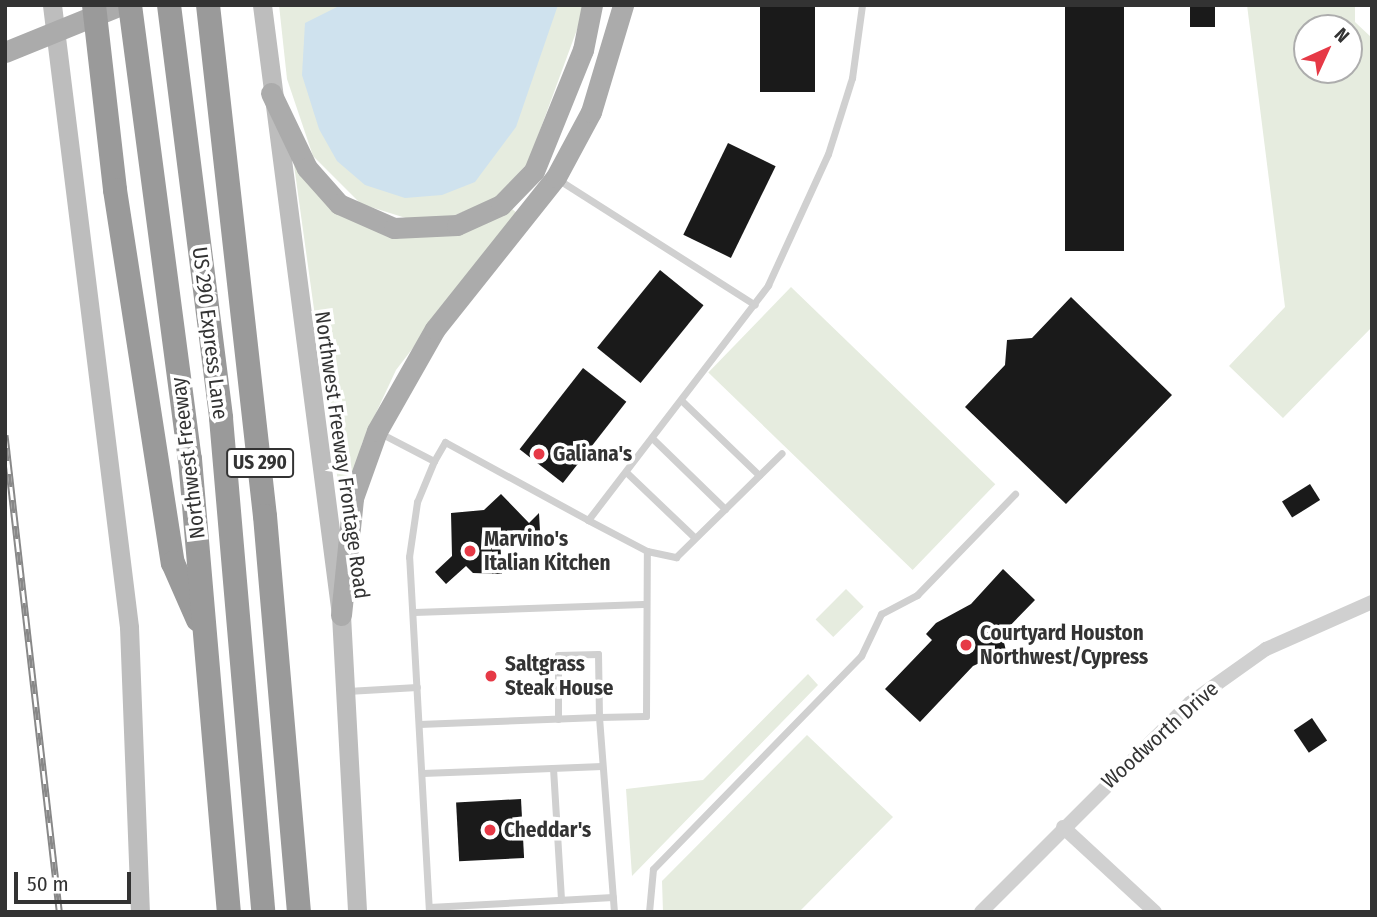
<!DOCTYPE html>
<html>
<head>
<meta charset="utf-8">
<style>
  body { margin:0 }
  #map { position:relative; width:1377px; height:917px; overflow:hidden; background:#fff; font-family:"Fira Sans Condensed",sans-serif }
  div>[style] { position:absolute }
  [style*='--x'] { left:calc(var(--x)*1px); top:calc(var(--y)*1px); width:calc(var(--w)*1px); rotate:calc(var(--a)*1deg) }
  .green>* { inset:0; background:#e6ecdf; transform-origin:0 0 }
  .water>* { inset:0; background:#cfe2ee }
  .building>* { inset:0; background:#1a1a1a; transform-origin:0 0 }
  .lane>* { height:7px; margin:-3.5px; padding:0 3.5px; transform-origin:3.5px; border-radius:3.5px; background:#d0d0d0 }
  .street>* { height:14px; margin:-7px; padding:0 7px; transform-origin:7px; border-radius:7px; background:#d0d0d0 }
  .secondary>* { height:19px; margin:-9.5px; padding:0 9.5px; transform-origin:9.5px; border-radius:9.5px; background:#bdbdbd }
  .primary>* { height:21px; margin:-10.5px; padding:0 10.5px; transform-origin:10.5px; border-radius:10.5px; background:#ababab }
  .highway>* { height:24px; margin:-12px; padding:0 12px; transform-origin:12px; border-radius:12px; background:#9a9a9a }
  .rail>* { height:7px; margin-top:-3.5px; transform-origin:0; background:repeating-linear-gradient(90deg,#fff 0 13px,#888 0 26px); box-sizing:border-box; border-block:2px solid #888 }
  .dots>* { width:19px; height:19px; translate:-50% -50%; box-sizing:border-box; border:4px solid #fff; border-radius:50% }
  span { translate:-50% -50%; white-space:nowrap; text-align:center; line-height:1.15; -webkit-text-stroke:7px #fff; paint-order:stroke }
  .shield-label span { padding:2px 5px; background:#fff; border:2px solid; border-radius:5px; -webkit-text-stroke-width:0 }
  .shield-label { font-size:19px; color:#333; font-weight:700 }
  .street-label { font-size:21px; color:#333 }
  .poi-label { font-size:21px; color:#333; font-weight:700 }
  .left { translate:0 -50%; text-align:left }
  .frame { position:absolute; inset:0; border:7px solid #333; pointer-events:none }
  .north { position:absolute; left:1293px; top:14px; width:70px; height:70px; box-sizing:border-box; background:#fff; border:2px solid #adadad; border-radius:50%; rotate:45deg; font-size:19px; font-weight:700; line-height:28px; text-align:center; color:#333 }
  .north::after { content:''; display:block; margin:auto; width:24px; height:32px; background:#e63946; clip-path:polygon(50% 0,100% 100%,50% 72%,0 100%) }
  .scale { position:absolute; left:14px; top:872px; width:117px; height:32px; box-sizing:border-box; border:4px solid #333; border-top:0; padding-left:9px; font-size:21px; line-height:24px; white-space:nowrap; color:#333; -webkit-text-stroke:5px #fff; paint-order:stroke }
</style>
</head>
<body>
<div id="map">
  <div class="green">
    <i style="clip-path:polygon(279px 5px,586px 5px,528px 163px,493px 200px,453px 216px,409px 219px,361px 204px,313px 156px,287px 79px)"></i>
    <i style="clip-path:polygon(evenodd,1247px 5px,1355px 5px,1355px 22px,1372px 38px,1372px 327px,1283px 418px,1229px 366px,1285px 307px,1247px 5px,1349px 28px,1349px 70px,1307px 70px,1307px 28px,1349px 28px)"></i>
    <i style="clip-path:polygon(294px 165px,397px 236px,454px 235px,512px 209px,517px 213px,396px 370px,362px 443px,346px 504px,341px 504px)"></i>
    <i style="left:791px;top:287px;width:284px;height:119px;rotate:44deg"></i>
    <i style="left:846px;top:589px;width:25px;height:43px;rotate:45deg"></i>
    <i style="clip-path:polygon(808px 674px,818px 685px,632px 876px,626px 789px,703px 780px)"></i>
    <i style="clip-path:polygon(807px 735px,893px 817px,799px 912px,663px 912px,662px 881px)"></i>
  </div>
  <div class="water">
    <i style="clip-path:polygon(341px 5px,558px 5px,516px 127px,475px 182px,442px 195px,405px 198px,365px 185px,337px 161px,319px 129px,302px 75px,305px 23px)"></i>
  </div>
  <div class="building">
    <i style="left:760px;top:5px;width:55px;height:87px"></i>
    <i style="left:1065px;top:5px;width:59px;height:246px"></i>
    <i style="left:1190px;top:5px;width:25px;height:22px"></i>
    <i style="left:728px;top:143px;width:53px;height:102px;rotate:26deg"></i>
    <i style="left:660px;top:270px;width:56px;height:100px;rotate:39deg"></i>
    <i style="clip-path:polygon(1071px 297px,1172px 395px,1066px 504px,965px 407px,1005px 365px,1007px 340px,1032px 338px)"></i>
    <i style="left:583px;top:368px;width:55px;height:103px;rotate:38deg"></i>
    <i style="left:1310px;top:484px;width:19px;height:33px;rotate:58deg"></i>
    <i style="clip-path:polygon(501px 494px,529px 523px,539px 513px,540px 531px,523px 547px,500px 538px,502px 574px,473px 573px,466px 566px,446px 584px,435px 572px,452px 556px,451px 513px,484px 510px)"></i>
    <i style="clip-path:polygon(1003px 569px,1035px 600px,1002px 634px,1006px 651px,973px 666px,920px 722px,885px 689px,932px 640px,926px 634px,936px 623px,971px 604px)"></i>
    <i style="left:1312px;top:718px;width:27px;height:22px;rotate:56deg"></i>
    <i style="left:521px;top:799px;width:59px;height:65px;rotate:87deg"></i>
  </div>
  <div class="lane">
    <i style="--x:559;--y:180;--w:232;--a:32.5"></i>
    <i style="--x:682;--y:401;--w:107;--a:43.9"></i>
    <i style="--x:380;--y:433;--w:61;--a:27.4"></i>
    <i style="--x:434;--y:461;--w:22;--a:-60"></i>
    <i style="--x:445;--y:442;--w:163;--a:28.6"></i>
    <i style="--x:652;--y:438;--w:102;--a:44.2"></i>
    <i style="--x:626;--y:472;--w:95;--a:43.7"></i>
    <i style="--x:647;--y:551;--w:30;--a:12"></i>
    <i style="--x:676;--y:557;--w:148;--a:-44.5"></i>
    <i style="--x:414;--y:612;--w:229;--a:-2"></i>
    <i style="--x:347;--y:691;--w:70;--a:-3.3"></i>
    <i style="--x:419;--y:724;--w:180;--a:-2.2"></i>
    <i style="--x:599;--y:717;--w:63;--a:-90.9"></i>
    <i style="--x:598;--y:654;--w:40;--a:178.6"></i>
    <i style="--x:558;--y:655;--w:64;--a:90"></i>
    <i style="--x:553;--y:768;--w:132;--a:86.5"></i>
    <i style="--x:422;--y:773;--w:180;--a:-2.2"></i>
    <i style="--x:429;--y:907;--w:184;--a:-3.1"></i>
    <i style="--x:429;--y:912;--w:356;--a:-93.2"></i>
    <i style="--x:409;--y:557;--w:56;--a:-81.7"></i>
    <i style="--x:417;--y:502;--w:44;--a:-67.5"></i>
    <i style="--x:614;--y:912;--w:196;--a:-94.4"></i>
    <i style="--x:599;--y:717;--w:47;--a:-1.2"></i>
    <i style="--x:646;--y:716;--w:165;--a:-89.7"></i>
    <i style="--x:647;--y:551;--w:67;--a:-152.3"></i>
    <i style="--x:588;--y:520;--w:296;--a:-52.5"></i>
    <i style="--x:768;--y:285;--w:144;--a:-65.4"></i>
    <i style="--x:828;--y:154;--w:80;--a:-72.5"></i>
    <i style="--x:852;--y:78;--w:74;--a:-82.2"></i>
    <i style="--x:649;--y:912;--w:43;--a:-84.7"></i>
    <i style="--x:653;--y:869;--w:298;--a:-45.7"></i>
    <i style="--x:861;--y:656;--w:47;--a:-64.5"></i>
    <i style="--x:881;--y:614;--w:41;--a:-27.8"></i>
    <i style="--x:917;--y:595;--w:141;--a:-45.9"></i>
  </div>
  <div class="street">
    <i style="--x:1063;--y:827;--w:125;--a:42.7"></i>
    <i style="--x:981;--y:912;--w:296;--a:-45"></i>
    <i style="--x:1190;--y:703;--w:93;--a:-35.4"></i>
    <i style="--x:1266;--y:649;--w:116;--a:-23.9"></i>
  </div>
  <div class="secondary">
    <i style="--x:52;--y:5;--w:627;--a:82.94"></i>
    <i style="--x:129;--y:627;--w:285;--a:87.8"></i>
    <i style="--x:262;--y:5;--w:615;--a:82.62"></i>
    <i style="--x:341;--y:615;--w:297;--a:86.9"></i>
  </div>
  <div class="primary">
    <i style="--x:5;--y:52;--w:125;--a:-22.1"></i>
    <i style="--x:271;--y:93;--w:83;--a:64.4"></i>
    <i style="--x:307;--y:168;--w:48;--a:48.4"></i>
    <i style="--x:339;--y:204;--w:60;--a:23.6"></i>
    <i style="--x:394;--y:228;--w:63;--a:-2.7"></i>
    <i style="--x:457;--y:225;--w:48;--a:-24.4"></i>
    <i style="--x:501;--y:205;--w:47;--a:-45.9"></i>
    <i style="--x:534;--y:171;--w:131;--a:-68"></i>
    <i style="--x:583;--y:50;--w:46;--a:-78.7"></i>
    <i style="--x:341;--y:615;--w:118;--a:-84.1"></i>
    <i style="--x:353;--y:498;--w:71;--a:-70.3"></i>
    <i style="--x:377;--y:431;--w:117;--a:-60.4"></i>
    <i style="--x:435;--y:329;--w:194;--a:-51.5"></i>
    <i style="--x:556;--y:177;--w:74;--a:-61.7"></i>
    <i style="--x:591;--y:112;--w:112;--a:-73.3"></i>
  </div>
  <div class="highway">
    <i style="--x:94;--y:5;--w:186;--a:83.5"></i>
    <i style="--x:115;--y:190;--w:377;--a:81.2"></i>
    <i style="--x:173;--y:563;--w:62;--a:66.3"></i>
    <i style="--x:130;--y:5;--w:458;--a:82.5"></i>
    <i style="--x:190;--y:459;--w:455;--a:85.1"></i>
    <i style="--x:169;--y:5;--w:416;--a:82.8"></i>
    <i style="--x:221;--y:418;--w:496;--a:85.1"></i>
    <i style="--x:208;--y:5;--w:514;--a:83.64"></i>
    <i style="--x:265;--y:516;--w:397;--a:85.1"></i>
  </div>
  <div class="rail">
    <i style="--x:5;--y:435;--w:480;--a:83.5"></i>
  </div>
  <div class="dots">
    <i style="left:539px;top:454px;background:#e63946"></i>
    <i style="left:470px;top:551px;background:#e63946"></i>
    <i style="left:966px;top:645px;background:#e63946"></i>
    <i style="left:491px;top:676px;background:#e63946"></i>
    <i style="left:490px;top:830px;background:#e63946"></i>
  </div>
  <div class="shield-label">
    <span style="left:260px;top:463px">US 290</span>
  </div>
  <div class="street-label">
    <span style="left:210px;top:333px;rotate:83deg">US 290 Express Lane</span>
    <span style="left:342px;top:455px;rotate:82deg">Northwest Freeway Frontage Road</span>
    <span style="left:188px;top:458px;rotate:-97deg">Northwest Freeway</span>
    <span style="left:1160px;top:735px;rotate:-42deg">Woodworth Drive</span>
  </div>
  <div class="poi-label">
    <span class="left" style="left:553px;top:454px">Galiana's</span>
    <span class="left" style="left:484px;top:551px">Marvino's<br>Italian Kitchen</span>
    <span class="left" style="left:980px;top:645px">Courtyard Houston<br>Northwest/Cypress</span>
    <span class="left" style="left:505px;top:676px">Saltgrass<br>Steak House</span>
    <span class="left" style="left:504px;top:830px">Cheddar's</span>
  </div>
  <div class="frame"></div>
  <div class="north">N</div>
  <div class="scale">50 m</div>
</div>
</body>
</html>
